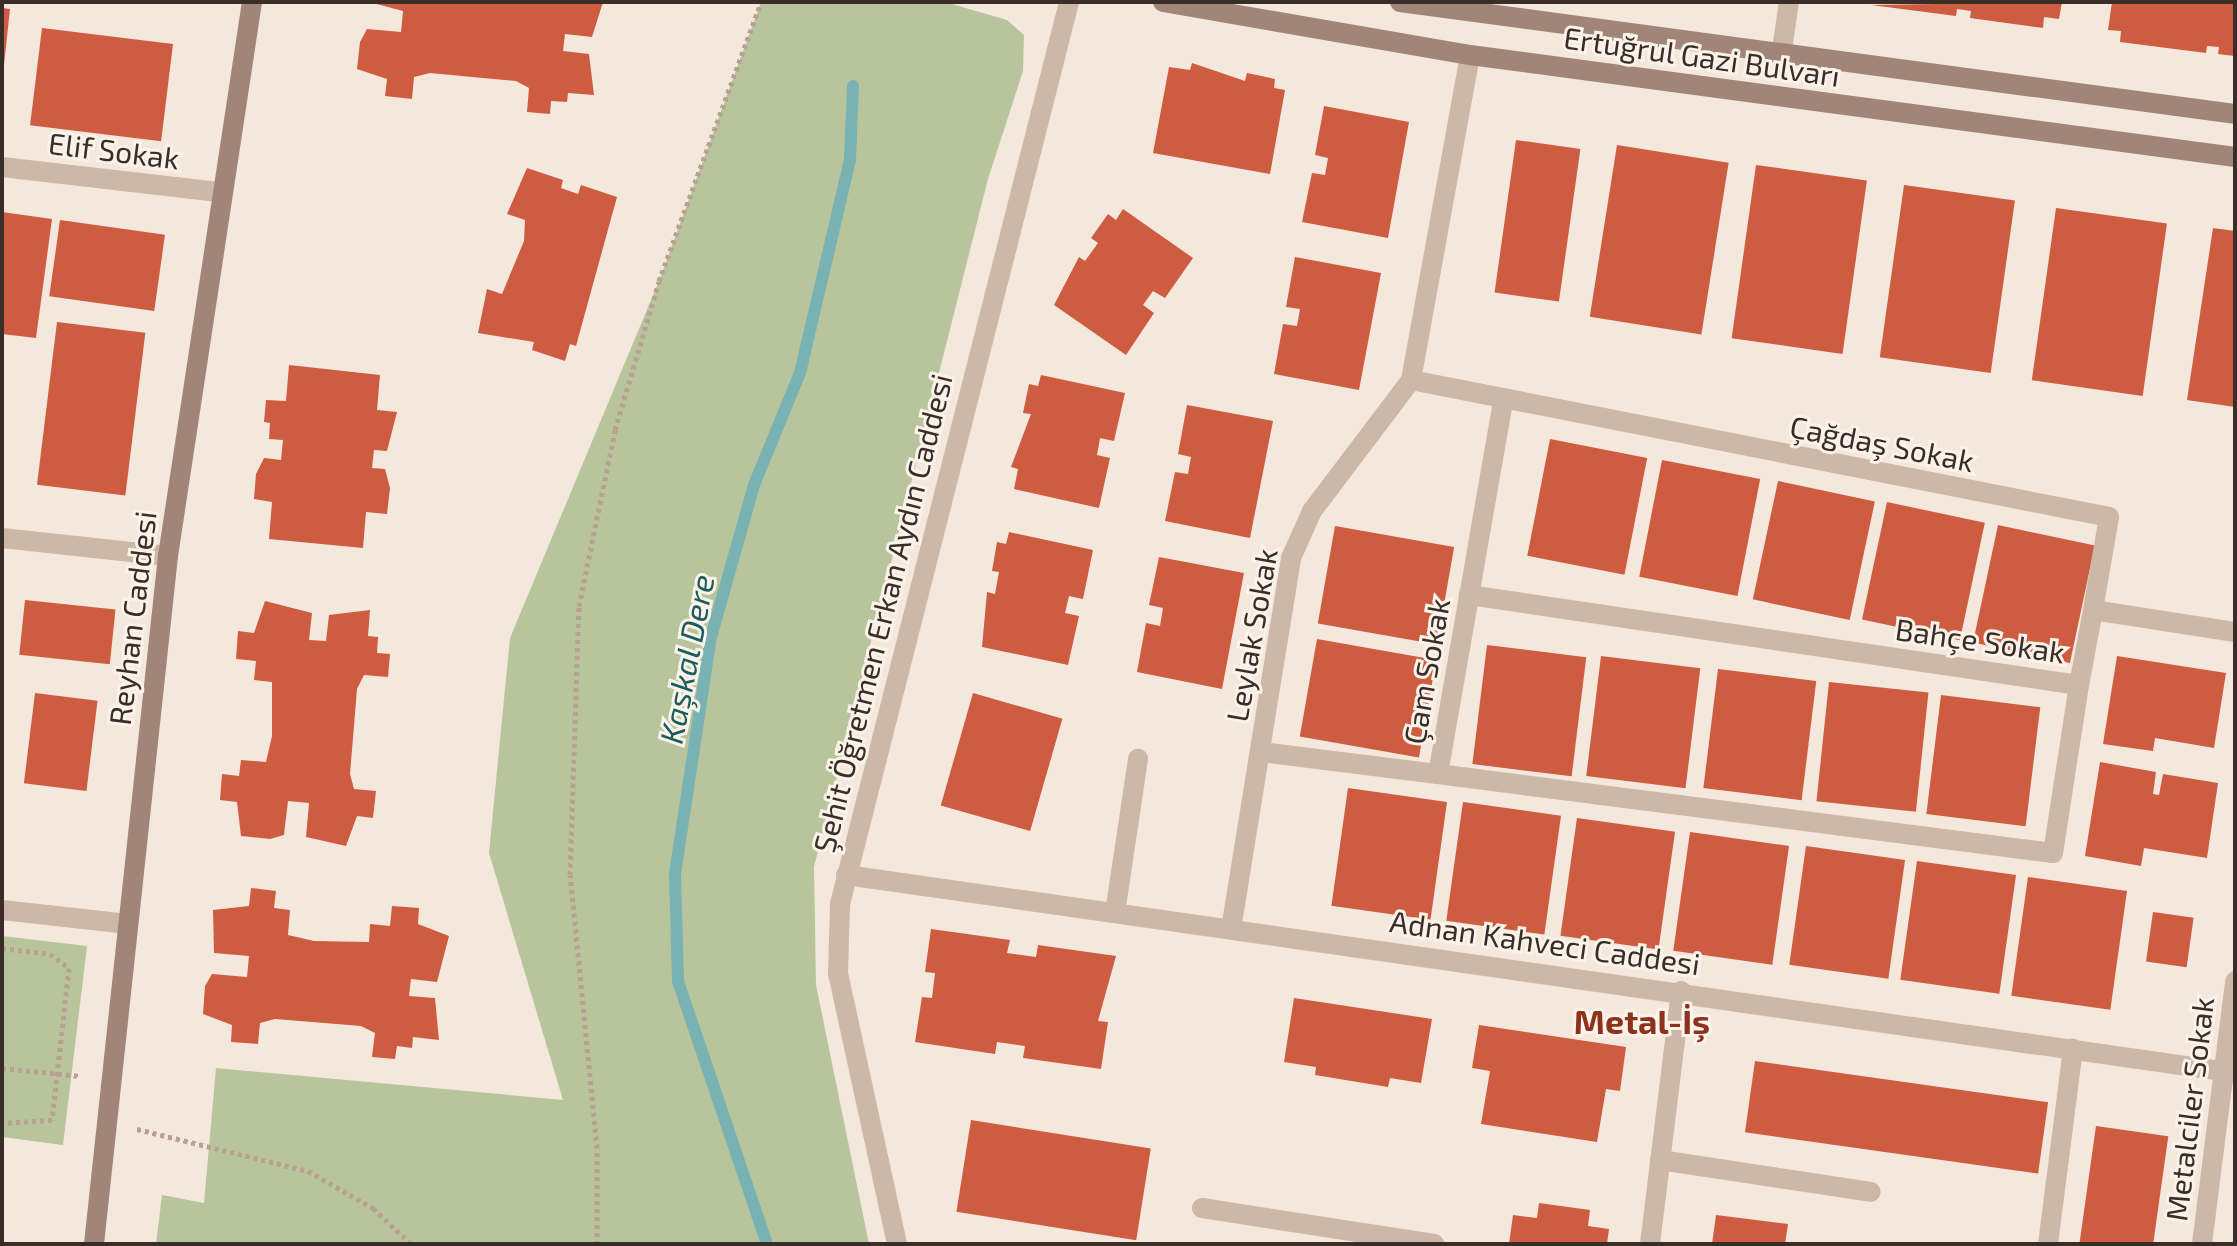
<!DOCTYPE html>
<html>
<head>
<meta charset="utf-8">
<style>
  body { margin:0 }
  #map { position:relative; width:2237px; height:1246px; overflow:hidden; background:#f4e7dc; font-family:"Exo 2",sans-serif }
  div>[style] { position:absolute }
  [style*='--x'] { left:calc(var(--x)*1px); top:calc(var(--y)*1px); width:calc(var(--w)*1px); rotate:calc(var(--a)*1deg) }
  .green>* { inset:0; background:#b8c49b }
  .stream>* { height:12px; margin:-6px; padding:0 6px; transform-origin:6px; border-radius:6px; background:#79b2b2 }
  .building>* { inset:0; background:#cd5c41; transform-origin:0 0 }
  .path>* { height:5px; margin-top:-2.5px; transform-origin:0; background:repeating-linear-gradient(90deg,#b9a091 0 4px,transparent 0 8px) }
  .lane>* { height:20px; margin:-10px; padding:0 10px; transform-origin:10px; border-radius:10px; background:#cdb7a7 }
  .street>* { height:20px; margin:-10px; padding:0 10px; transform-origin:10px; border-radius:10px; background:#cdb7a7 }
  .secondary>* { height:20px; margin:-10px; padding:0 10px; transform-origin:10px; border-radius:10px; background:#a08578 }
  span { translate:-50% -50%; white-space:nowrap; text-align:center; line-height:1.15; -webkit-text-stroke:6px #fbf2e9; paint-order:stroke }
  .street-label { font-size:30px; color:#392d28 }
  .water-label { font-size:32px; color:#1b5c5d; font-style:italic }
  .quarter-label { font-size:34px; color:#8c321c; font-weight:700 }
  .frame { position:absolute; inset:0; border:4px solid #392d28; pointer-events:none }
</style>
</head>
<body>
<div id="map">
  <div class="green">
    <i style="clip-path:polygon(761px 2px,945px 2px,1007px 20px,1024px 35px,1023px 71px,988px 179px,814px 867px,816px 985px,869px 1244px,156px 1244px,162px 1195px,204px 1203px,216px 1068px,563px 1100px,489px 853px,510px 638px,659px 281px)"></i>
    <i style="clip-path:polygon(2px 936px,87px 946px,63px 1145px,2px 1137px)"></i>
  </div>
  <div class="stream">
    <i style="--x:767;--y:1244;--w:278;--a:-108.7"></i>
    <i style="--x:678;--y:981;--w:107;--a:-91.6"></i>
    <i style="--x:675;--y:874;--w:240;--a:-81.4"></i>
    <i style="--x:711;--y:637;--w:158;--a:-74.2"></i>
    <i style="--x:754;--y:485;--w:121;--a:-67.7"></i>
    <i style="--x:800;--y:373;--w:219;--a:-76.8"></i>
    <i style="--x:850;--y:160;--w:74;--a:-87.7"></i>
  </div>
  <div class="building">
    <i style="clip-path:polygon(369px 2px,603px 2px,592px 37px,565px 34px,563px 51px,589px 54px,594px 95px,568px 93px,567px 102px,551px 101px,550px 114px,527px 112px,529px 88px,516px 81px,430px 73px,414px 77px,412px 99px,385px 96px,387px 79px,357px 69px,360px 42px,367px 29px,401px 32px,403px 11px)"></i>
    <i style="clip-path:polygon(2062px 2px,2059px 19px,2044px 17px,2043px 28px,1970px 18px,1971px 11px,1957px 9px,1956px 16px,1871px 5px)"></i>
    <i style="clip-path:polygon(2112px 2px,2235px 2px,2235px 56px,2218px 54px,2219px 47px,2207px 46px,2206px 53px,2120px 42px,2121px 31px,2108px 30px)"></i>
    <i style="clip-path:polygon(2px 8px,10px 9px,4px 65px,2px 65px)"></i>
    <i style="left:42px;top:28px;width:132px;height:98px;rotate:7deg"></i>
    <i style="clip-path:polygon(1192px 63px,1245px 81px,1247px 73px,1275px 79px,1274px 88px,1285px 90px,1270px 174px,1153px 153px,1169px 67px,1190px 70px)"></i>
    <i style="clip-path:polygon(1324px 106px,1409px 122px,1388px 238px,1302px 222px,1312px 173px,1325px 175px,1328px 158px,1315px 155px)"></i>
    <i style="left:1516px;top:140px;width:65px;height:154px;rotate:8deg"></i>
    <i style="left:1617px;top:145px;width:113px;height:174px;rotate:9deg"></i>
    <i style="left:1756px;top:165px;width:112px;height:175px;rotate:8deg"></i>
    <i style="clip-path:polygon(527px 168px,563px 180px,561px 188px,578px 194px,581px 185px,617px 197px,576px 346px,570px 344px,565px 361px,532px 350px,534px 342px,478px 333px,487px 289px,502px 294px,524px 241px,525px 220px,507px 214px)"></i>
    <i style="left:1904px;top:185px;width:112px;height:174px;rotate:8deg"></i>
    <i style="left:2056px;top:208px;width:112px;height:174px;rotate:8deg"></i>
    <i style="clip-path:polygon(1123px 209px,1193px 258px,1165px 298px,1153px 291px,1143px 305px,1154px 313px,1126px 355px,1054px 305px,1079px 257px,1085px 261px,1098px 243px,1091px 238px,1108px 214px,1116px 220px)"></i>
    <i style="clip-path:polygon(2px 212px,52px 219px,36px 338px,2px 334px)"></i>
    <i style="left:60px;top:220px;width:106px;height:77px;rotate:8deg"></i>
    <i style="clip-path:polygon(2213px 228px,2235px 231px,2235px 407px,2187px 400px)"></i>
    <i style="clip-path:polygon(1295px 257px,1381px 273px,1359px 390px,1274px 374px,1283px 324px,1297px 326px,1300px 309px,1286px 307px)"></i>
    <i style="left:57px;top:322px;width:89px;height:164px;rotate:7deg"></i>
    <i style="clip-path:polygon(289px 365px,380px 375px,377px 410px,397px 412px,387px 451px,374px 450px,372px 468px,385px 469px,390px 488px,387px 514px,366px 512px,363px 548px,269px 539px,272px 502px,254px 499px,256px 474px,264px 458px,281px 460px,283px 440px,269px 439px,270px 423px,264px 422px,266px 400px,286px 401px)"></i>
    <i style="clip-path:polygon(1041px 375px,1125px 393px,1114px 441px,1100px 438px,1097px 455px,1110px 458px,1099px 508px,1014px 489px,1018px 469px,1011px 467px,1031px 414px,1023px 413px,1029px 384px,1038px 386px)"></i>
    <i style="clip-path:polygon(1187px 405px,1273px 421px,1250px 538px,1165px 521px,1175px 472px,1188px 474px,1191px 457px,1178px 454px)"></i>
    <i style="left:1550px;top:439px;width:99px;height:119px;rotate:11deg"></i>
    <i style="left:1662px;top:460px;width:100px;height:119px;rotate:11deg"></i>
    <i style="left:1778px;top:481px;width:99px;height:121px;rotate:12deg"></i>
    <i style="left:1887px;top:502px;width:100px;height:120px;rotate:12deg"></i>
    <i style="left:1998px;top:525px;width:99px;height:120px;rotate:12deg"></i>
    <i style="left:1335px;top:526px;width:121px;height:99px;rotate:10deg"></i>
    <i style="clip-path:polygon(1009px 532px,1093px 550px,1083px 599px,1069px 596px,1065px 613px,1079px 616px,1068px 665px,982px 647px,987px 592px,995px 594px,999px 572px,992px 571px,997px 542px,1006px 544px)"></i>
    <i style="clip-path:polygon(1159px 557px,1244px 573px,1222px 689px,1137px 672px,1146px 623px,1160px 626px,1163px 608px,1149px 605px)"></i>
    <i style="left:25px;top:600px;width:91px;height:55px;rotate:6deg"></i>
    <i style="clip-path:polygon(265px 601px,312px 613px,309px 640px,326px 641px,329px 615px,370px 610px,368px 636px,378px 637px,377px 653px,390px 654px,388px 677px,364px 675px,357px 689px,350px 774px,354px 789px,376px 791px,373px 818px,357px 816px,346px 846px,306px 837px,309px 803px,288px 801px,284px 835px,270px 839px,241px 836px,237px 802px,220px 800px,222px 774px,239px 776px,241px 760px,266px 762px,272px 736px,272px 682px,254px 680px,256px 661px,236px 659px,238px 631px,254px 633px)"></i>
    <i style="left:1317px;top:639px;width:121px;height:99px;rotate:10deg"></i>
    <i style="left:1487px;top:645px;width:100px;height:120px;rotate:7deg"></i>
    <i style="left:1601px;top:656px;width:100px;height:121px;rotate:7deg"></i>
    <i style="clip-path:polygon(2117px 656px,2226px 673px,2214px 748px,2155px 738px,2153px 751px,2103px 744px)"></i>
    <i style="left:1718px;top:669px;width:99px;height:120px;rotate:7deg"></i>
    <i style="left:1829px;top:682px;width:100px;height:120px;rotate:6deg"></i>
    <i style="left:35px;top:693px;width:63px;height:91px;rotate:7deg"></i>
    <i style="left:973px;top:693px;width:93px;height:117px;rotate:16deg"></i>
    <i style="left:1941px;top:695px;width:100px;height:120px;rotate:7deg"></i>
    <i style="clip-path:polygon(2100px 762px,2156px 772px,2153px 794px,2159px 795px,2163px 774px,2218px 783px,2207px 858px,2144px 848px,2141px 866px,2085px 856px)"></i>
    <i style="left:1348px;top:788px;width:100px;height:119px;rotate:8deg"></i>
    <i style="left:1463px;top:802px;width:99px;height:120px;rotate:8deg"></i>
    <i style="left:1577px;top:818px;width:99px;height:119px;rotate:8deg"></i>
    <i style="left:1690px;top:832px;width:100px;height:120px;rotate:8deg"></i>
    <i style="left:1806px;top:846px;width:100px;height:120px;rotate:8deg"></i>
    <i style="left:1917px;top:861px;width:100px;height:120px;rotate:8deg"></i>
    <i style="left:2028px;top:877px;width:100px;height:120px;rotate:8deg"></i>
    <i style="clip-path:polygon(251px 888px,276px 891px,274px 908px,290px 910px,288px 935px,314px 941px,369px 942px,370px 924px,390px 926px,392px 906px,419px 908px,418px 924px,449px 936px,437px 982px,411px 979px,409px 996px,435px 998px,439px 1040px,413px 1037px,412px 1048px,397px 1046px,395px 1059px,372px 1057px,375px 1033px,361px 1026px,275px 1019px,260px 1023px,258px 1044px,231px 1042px,232px 1025px,203px 1014px,205px 986px,212px 974px,247px 977px,249px 956px,214px 953px,213px 910px,249px 906px)"></i>
    <i style="left:2153px;top:912px;width:41px;height:50px;rotate:8deg"></i>
    <i style="clip-path:polygon(931px 929px,1010px 940px,1007px 953px,1036px 957px,1038px 945px,1116px 956px,1098px 1021px,1108px 1022px,1101px 1069px,1023px 1058px,1025px 1046px,997px 1042px,995px 1054px,915px 1042px,922px 997px,932px 998px,935px 973px,925px 972px)"></i>
    <i style="clip-path:polygon(1294px 998px,1432px 1019px,1421px 1083px,1390px 1078px,1388px 1087px,1315px 1075px,1316px 1067px,1284px 1062px)"></i>
    <i style="clip-path:polygon(1479px 1025px,1626px 1047px,1620px 1091px,1606px 1089px,1597px 1142px,1481px 1124px,1490px 1071px,1472px 1068px)"></i>
    <i style="left:1755px;top:1061px;width:296px;height:72px;rotate:8deg"></i>
    <i style="left:971px;top:1120px;width:182px;height:93px;rotate:9deg"></i>
    <i style="left:2096px;top:1126px;width:73px;height:119px;rotate:8deg"></i>
    <i style="clip-path:polygon(1539px 1203px,1590px 1210px,1588px 1226px,1609px 1229px,1607px 1244px,1509px 1244px,1513px 1215px,1537px 1218px)"></i>
    <i style="clip-path:polygon(1716px 1215px,1788px 1224px,1785px 1244px,1712px 1244px)"></i>
  </div>
  <div class="path">
    <i style="--x:2;--y:948;--w:48;--a:7.1"></i>
    <i style="--x:50;--y:954;--w:24;--a:36"></i>
    <i style="--x:69;--y:968;--w:153;--a:96.4"></i>
    <i style="--x:52;--y:1120;--w:50;--a:176.6"></i>
    <i style="--x:2;--y:1068;--w:79;--a:5.8"></i>
    <i style="--x:137;--y:1129;--w:176;--a:13.8"></i>
    <i style="--x:308;--y:1171;--w:75;--a:29.6"></i>
    <i style="--x:373;--y:1208;--w:52;--a:43.5"></i>
    <i style="--x:597;--y:1244;--w:96;--a:-90"></i>
    <i style="--x:597;--y:1148;--w:274;--a:-95.6"></i>
    <i style="--x:570;--y:875;--w:269;--a:-88.1"></i>
    <i style="--x:579;--y:606;--w:180;--a:-78.4"></i>
    <i style="--x:615;--y:430;--w:155;--a:-73.5"></i>
    <i style="--x:659;--y:281;--w:297;--a:-69.9"></i>
  </div>
  <div class="lane">
    <i style="--x:1115;--y:913;--w:156;--a:-81.5"></i>
    <i style="--x:1660;--y:1160;--w:213;--a:8.6"></i>
    <i style="--x:1202;--y:1208;--w:235;--a:8.8"></i>
    <i style="--x:2048;--y:1244;--w:197;--a:-82.7"></i>
  </div>
  <div class="street">
    <i style="--x:1781;--y:56;--w:55;--a:-81.6"></i>
    <i style="--x:2;--y:167;--w:218;--a:6.6"></i>
    <i style="--x:1411;--y:380;--w:711;--a:11.1"></i>
    <i style="--x:2109;--y:517;--w:94;--a:99.8"></i>
    <i style="--x:2093;--y:610;--w:144;--a:8.8"></i>
    <i style="--x:2;--y:538;--w:167;--a:6.2"></i>
    <i style="--x:2079;--y:685;--w:76;--a:-79.4"></i>
    <i style="--x:1261;--y:752;--w:178;--a:7.1"></i>
    <i style="--x:1438;--y:774;--w:379;--a:-80.1"></i>
    <i style="--x:1438;--y:774;--w:620;--a:7.32"></i>
    <i style="--x:2053;--y:853;--w:170;--a:-81.2"></i>
    <i style="--x:2079;--y:685;--w:617;--a:-171.61"></i>
    <i style="--x:846;--y:875;--w:1403;--a:8.11"></i>
    <i style="--x:2;--y:910;--w:127;--a:6.3"></i>
    <i style="--x:1231;--y:929;--w:376;--a:-80.8"></i>
    <i style="--x:1291;--y:558;--w:51;--a:-65.9"></i>
    <i style="--x:1312;--y:511;--w:164;--a:-52.9"></i>
    <i style="--x:1411;--y:380;--w:330;--a:-79.7"></i>
    <i style="--x:897;--y:1244;--w:277;--a:-102.3"></i>
    <i style="--x:838;--y:973;--w:69;--a:-88.3"></i>
    <i style="--x:840;--y:904;--w:931;--a:-75.75"></i>
    <i style="--x:1650;--y:1244;--w:255;--a:-83"></i>
    <i style="--x:2202;--y:1244;--w:265;--a:-82.8"></i>
  </div>
  <div class="secondary">
    <i style="--x:1163;--y:2;--w:312;--a:9.8"></i>
    <i style="--x:1470;--y:55;--w:772;--a:7.59"></i>
    <i style="--x:1400;--y:2;--w:842;--a:7.64"></i>
    <i style="--x:94;--y:1244;--w:692;--a:-83.86"></i>
    <i style="--x:168;--y:556;--w:560;--a:-81.38"></i>
  </div>
  <div class="street-label">
    <span style="left:1702px;top:56px;rotate:8deg">Ertuğrul Gazi Bulvarı</span>
    <span style="left:114px;top:150px;rotate:7deg">Elif Sokak</span>
    <span style="left:1882px;top:443px;rotate:11deg">Çağdaş Sokak</span>
    <span style="left:882px;top:613px;rotate:-76deg">Şehit Öğretmen Erkan Aydın Caddesi</span>
    <span style="left:132px;top:618px;rotate:-83deg">Reyhan Caddesi</span>
    <span style="left:1251px;top:635px;rotate:-80deg">Leylak Sokak</span>
    <span style="left:1980px;top:640px;rotate:8deg">Bahçe Sokak</span>
    <span style="left:1426px;top:671px;rotate:-80deg">Çam Sokak</span>
    <span style="left:1545px;top:942px;rotate:8deg">Adnan Kahveci Caddesi</span>
    <span style="left:2189px;top:1109px;rotate:-83deg">Metalciler Sokak</span>
  </div>
  <div class="water-label">
    <span style="left:686px;top:659px;rotate:-79deg">Kaşkal Dere</span>
  </div>
  <div class="quarter-label">
    <span style="left:1642px;top:1021px">Metal-İş</span>
  </div>
  <div class="frame"></div>
</div>
</body>
</html>
